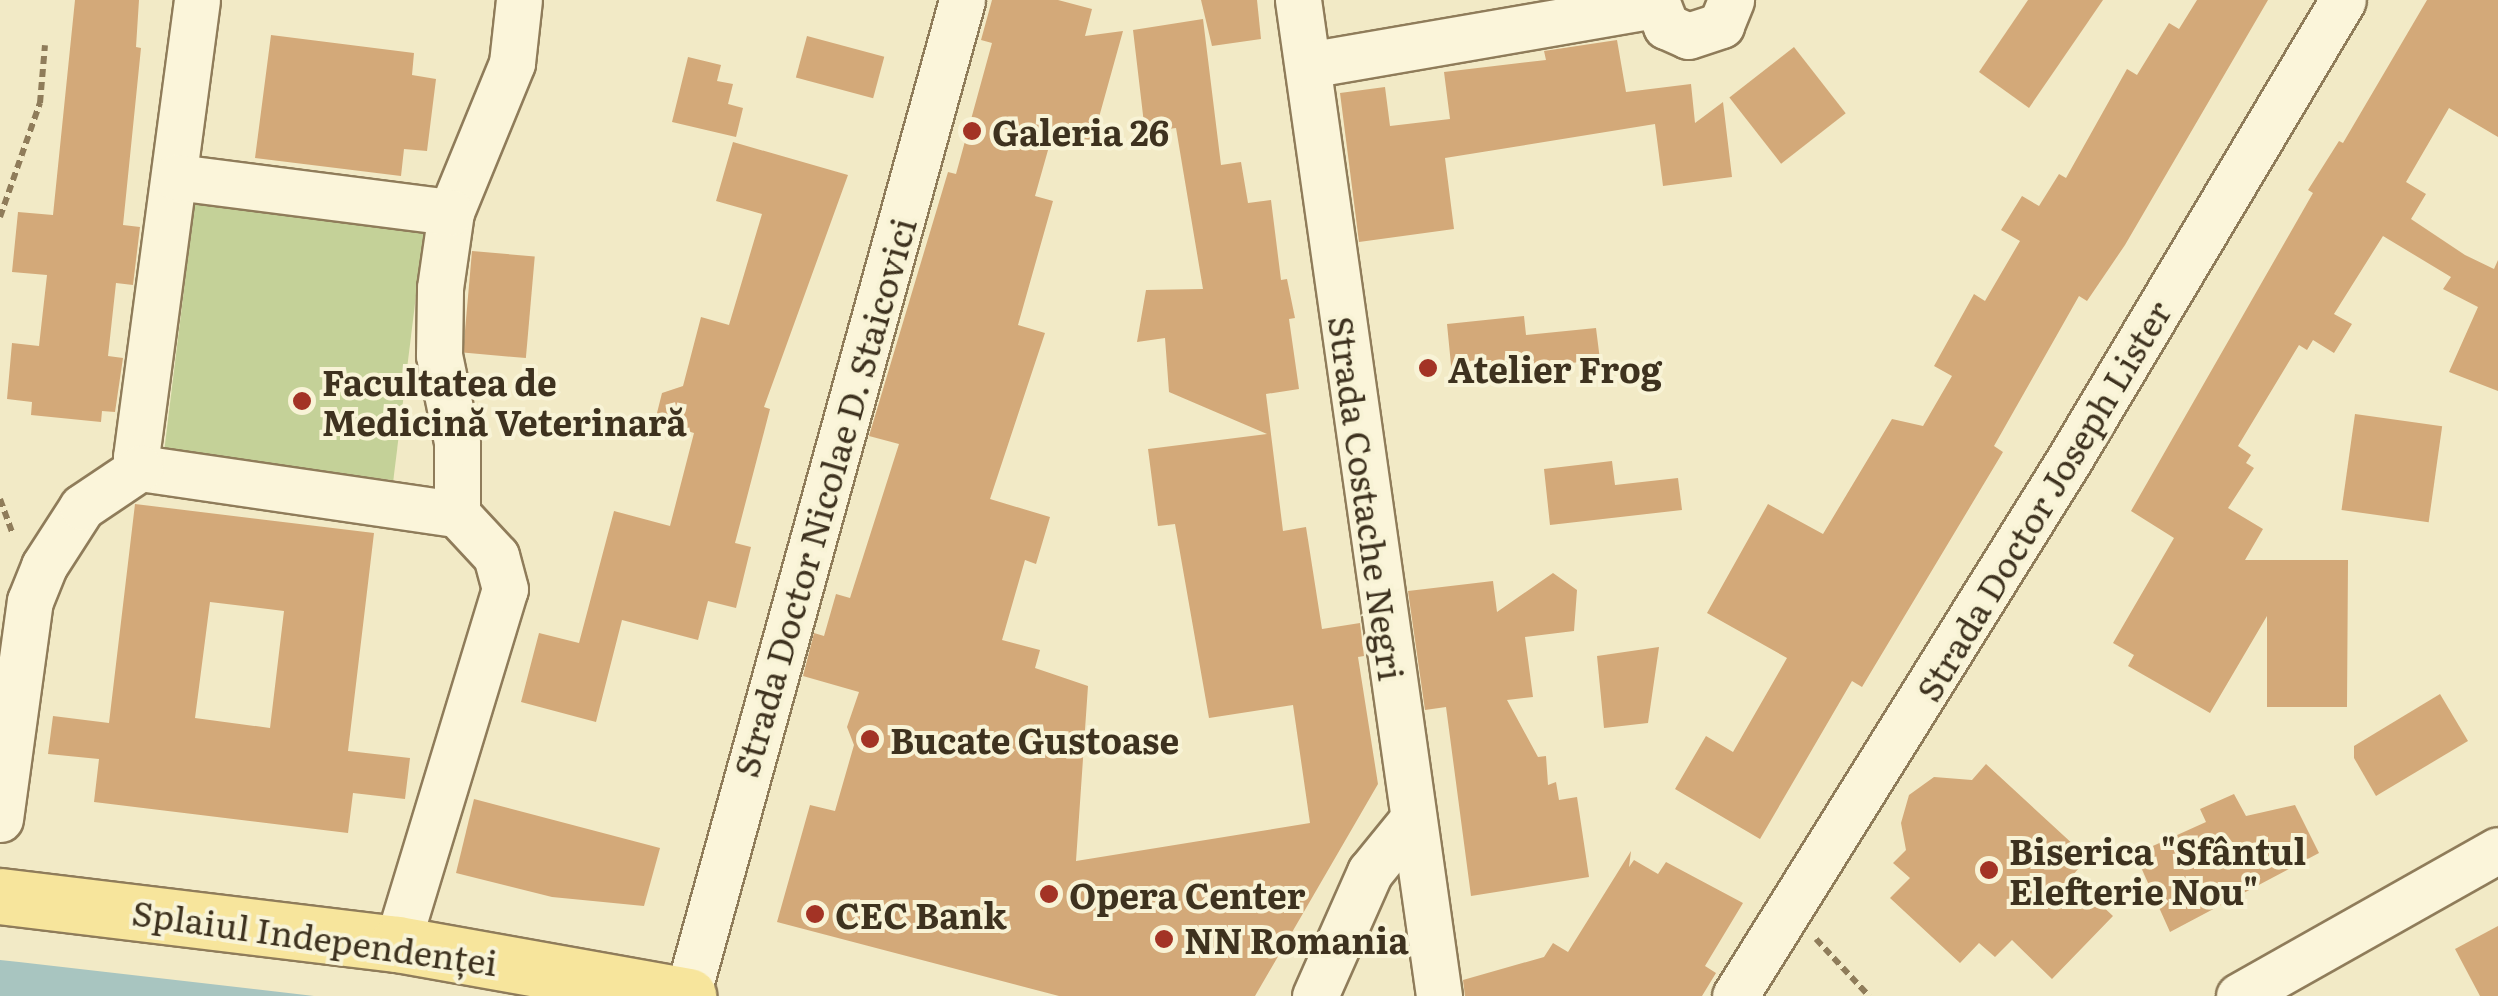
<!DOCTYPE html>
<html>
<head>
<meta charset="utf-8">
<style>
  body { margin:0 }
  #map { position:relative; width:2498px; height:996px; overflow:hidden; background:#f2eac6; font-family:Literata,serif }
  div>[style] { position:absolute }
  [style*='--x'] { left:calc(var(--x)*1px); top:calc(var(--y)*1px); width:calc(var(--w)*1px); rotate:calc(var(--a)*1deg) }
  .green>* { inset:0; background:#c4d198; transform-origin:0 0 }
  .water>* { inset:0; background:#a8c5c0 }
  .building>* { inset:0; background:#d3a979; transform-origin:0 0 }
  .path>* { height:6px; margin-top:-3px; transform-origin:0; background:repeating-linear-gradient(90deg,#8f7c5a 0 8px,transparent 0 13px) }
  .roads { filter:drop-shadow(2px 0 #8f7c5a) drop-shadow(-2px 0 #8f7c5a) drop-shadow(0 2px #8f7c5a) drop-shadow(0 -2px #8f7c5a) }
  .minor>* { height:45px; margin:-22.5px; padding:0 22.5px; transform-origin:22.5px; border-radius:22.5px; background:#fbf5da }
  .major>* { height:55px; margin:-27.5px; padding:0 27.5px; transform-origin:27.5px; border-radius:27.5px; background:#f7e59c }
  .dots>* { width:28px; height:28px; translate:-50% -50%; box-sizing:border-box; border:5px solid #f8f3d6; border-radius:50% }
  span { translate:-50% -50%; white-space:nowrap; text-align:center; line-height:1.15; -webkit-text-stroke:8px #f8f3d6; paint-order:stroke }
  .poi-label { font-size:35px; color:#3e321f; font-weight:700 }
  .left { translate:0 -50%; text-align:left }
  .street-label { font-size:35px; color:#3e321f }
</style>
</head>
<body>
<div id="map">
  <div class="green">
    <i style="left:195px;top:200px;width:231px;height:254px;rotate:7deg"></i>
  </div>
  <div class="water">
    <i style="clip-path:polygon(0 960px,19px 962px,314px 996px,0 996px)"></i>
  </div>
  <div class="building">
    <i style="clip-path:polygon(75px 0,139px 0,136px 47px,141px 48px,123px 225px,140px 227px,133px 285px,116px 283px,108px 356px,123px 358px,115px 412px,102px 411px,101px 422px,31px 415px,32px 402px,7px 399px,12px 343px,39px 346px,47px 275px,12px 272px,18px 212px,53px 215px)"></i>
    <i style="clip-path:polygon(992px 0,1058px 0,1092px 9px,1085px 36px,1123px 31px,1091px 146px,1052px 136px,1035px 196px,1053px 201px,1018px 325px,1045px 333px,990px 499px,1050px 517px,1036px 564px,1025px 560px,1002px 640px,1040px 650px,1035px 668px,1088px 686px,1076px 861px,1310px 823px,1293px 705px,1209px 718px,1175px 524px,1158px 526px,1148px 449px,1267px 434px,1169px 392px,1165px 338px,1137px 342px,1146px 290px,1203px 289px,1176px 128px,1145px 132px,1133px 30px,1203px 19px,1221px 165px,1241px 162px,1248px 203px,1271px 200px,1281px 280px,1287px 279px,1295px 318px,1289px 319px,1299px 389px,1266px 394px,1283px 531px,1306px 527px,1322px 629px,1360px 623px,1364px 656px,1358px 657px,1378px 784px,1255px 996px,1059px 996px,777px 922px,810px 805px,835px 811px,854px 745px,847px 727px,859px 692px,803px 676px,814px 633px,824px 636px,836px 594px,850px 598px,899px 444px,869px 436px,948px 172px,956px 174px,992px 43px,981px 40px)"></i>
    <i style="clip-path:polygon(1201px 0,1257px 0,1261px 39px,1212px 46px)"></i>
    <i style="clip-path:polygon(2028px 0,2103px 0,2029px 108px,1979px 72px)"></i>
    <i style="clip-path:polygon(2197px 0,2268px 0,2125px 245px,2087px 301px,2079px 296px,1994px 446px,2003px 452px,1862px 687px,1852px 681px,1760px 839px,1675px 789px,1706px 736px,1733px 752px,1787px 658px,1707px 613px,1768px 504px,1823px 534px,1892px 419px,1923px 426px,1952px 376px,1934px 366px,1974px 294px,1985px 301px,2020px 241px,2001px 230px,2022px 196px,2039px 206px,2059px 174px,2066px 178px,2127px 69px,2137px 75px,2169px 23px,2179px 29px)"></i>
    <i style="clip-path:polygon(2427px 0,2498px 0,2498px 137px,2449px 108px,2406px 182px,2426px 194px,2411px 219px,2465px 255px,2494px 269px,2498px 260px,2498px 391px,2449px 372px,2478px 307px,2443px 289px,2451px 277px,2383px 236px,2334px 314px,2352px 324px,2334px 353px,2313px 340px,2307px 350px,2299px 345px,2238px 446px,2251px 455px,2246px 463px,2254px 468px,2228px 508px,2263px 529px,2245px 560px,2348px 560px,2347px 707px,2267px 707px,2267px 616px,2210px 713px,2128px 666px,2134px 655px,2113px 643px,2174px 538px,2131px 511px,2313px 193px,2308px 190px,2339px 141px,2343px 143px)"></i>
    <i style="clip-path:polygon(271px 35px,414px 53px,412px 75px,436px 79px,427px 151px,404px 149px,401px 176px,255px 158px)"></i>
    <i style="left:807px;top:36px;width:80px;height:43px;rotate:15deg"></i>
    <i style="clip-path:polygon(1617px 40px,1626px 92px,1691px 84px,1695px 123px,1723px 102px,1732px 177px,1663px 186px,1655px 124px,1445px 158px,1454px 229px,1359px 242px,1340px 93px,1385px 87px,1390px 126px,1450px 119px,1444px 72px,1546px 60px,1544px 51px)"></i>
    <i style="left:1794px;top:47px;width:84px;height:82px;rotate:52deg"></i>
    <i style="clip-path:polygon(688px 57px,721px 65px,717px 81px,733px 84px,728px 104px,743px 108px,736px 137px,672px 122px)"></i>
    <i style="clip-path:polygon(733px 142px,848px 175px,764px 407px,770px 409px,735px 543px,751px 547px,736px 608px,708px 601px,698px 640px,622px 620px,596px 722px,521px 702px,539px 633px,579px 643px,614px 511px,670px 526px,694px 433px,655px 421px,662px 393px,683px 386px,701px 317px,729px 325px,762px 214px,716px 201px)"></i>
    <i style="left:472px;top:251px;width:63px;height:102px;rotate:5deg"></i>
    <i style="clip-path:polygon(1524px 316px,1526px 335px,1596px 328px,1600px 360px,1452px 375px,1447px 324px)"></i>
    <i style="left:2355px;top:414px;width:88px;height:97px;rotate:8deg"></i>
    <i style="clip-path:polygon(1612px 461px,1615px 485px,1678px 478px,1682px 510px,1550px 525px,1544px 469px)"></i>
    <i style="clip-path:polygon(evenodd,135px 504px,374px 533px,348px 751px,410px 758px,405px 799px,353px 793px,348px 833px,94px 802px,99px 759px,48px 754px,53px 716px,109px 723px,135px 504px,210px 602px,284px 611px,270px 728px,195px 718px,210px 602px)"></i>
    <i style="clip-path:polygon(1553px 573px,1577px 590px,1574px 631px,1525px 637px,1533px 697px,1507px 700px,1538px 757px,1546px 756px,1548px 785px,1556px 782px,1559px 800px,1577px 797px,1589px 877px,1471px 896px,1446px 707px,1425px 710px,1408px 591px,1493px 581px,1497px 612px)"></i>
    <i style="clip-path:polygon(1659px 647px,1648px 723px,1604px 728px,1597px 656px)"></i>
    <i style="clip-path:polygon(2440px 694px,2468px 741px,2376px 796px,2354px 758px,2354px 746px)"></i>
    <i style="clip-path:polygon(1986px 764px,2088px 858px,2071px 877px,2113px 916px,2052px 979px,2012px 940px,1995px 957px,1979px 943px,1960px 963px,1890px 898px,1910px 878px,1893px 863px,1906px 850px,1901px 823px,1909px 795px,1934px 777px,1972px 780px)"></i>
    <i style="clip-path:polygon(2234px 794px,2246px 816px,2295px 805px,2319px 853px,2170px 932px,2135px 854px,2206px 822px,2200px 809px)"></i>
    <i style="clip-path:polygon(474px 799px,660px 848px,644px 906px,552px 897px,456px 873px)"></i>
    <i style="clip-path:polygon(1631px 851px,1629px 867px,1634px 860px,1658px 874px,1666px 862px,1743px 903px,1705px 966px,1716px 973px,1702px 996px,1465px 996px,1463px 980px,1544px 957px,1553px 943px,1568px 952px)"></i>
    <i style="clip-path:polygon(2498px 926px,2498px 996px,2480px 996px,2455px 949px)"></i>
  </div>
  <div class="path">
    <i style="--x:0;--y:217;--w:121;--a:-70.7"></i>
    <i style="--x:40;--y:103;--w:58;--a:-85.1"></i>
    <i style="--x:0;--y:499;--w:38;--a:70"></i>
    <i style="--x:1816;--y:939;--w:78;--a:47.1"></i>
  </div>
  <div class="roads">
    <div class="minor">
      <i style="--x:197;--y:0;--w:461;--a:97.6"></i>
      <i style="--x:136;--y:457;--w:12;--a:70"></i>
      <i style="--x:140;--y:468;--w:320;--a:8.3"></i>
      <i style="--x:457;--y:514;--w:72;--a:-90"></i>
      <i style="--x:457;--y:442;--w:89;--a:-101.7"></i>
      <i style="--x:439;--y:355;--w:67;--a:-89.1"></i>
      <i style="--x:440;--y:288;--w:77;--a:-81.8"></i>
      <i style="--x:451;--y:212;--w:161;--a:-67.7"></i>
      <i style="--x:512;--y:63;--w:63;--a:-83.7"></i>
      <i style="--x:1298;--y:0;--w:1006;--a:81.94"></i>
      <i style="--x:1656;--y:0;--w:28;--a:69"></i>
      <i style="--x:1666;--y:26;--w:24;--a:24"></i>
      <i style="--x:1688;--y:36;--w:35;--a:-18"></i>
      <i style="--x:1721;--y:25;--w:27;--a:-68"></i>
      <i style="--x:1308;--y:65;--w:353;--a:-9.8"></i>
      <i style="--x:176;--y:177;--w:277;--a:7.3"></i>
      <i style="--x:0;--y:819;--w:220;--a:-82.2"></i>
      <i style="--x:30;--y:601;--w:38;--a:-68"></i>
      <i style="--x:44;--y:566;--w:70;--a:-57.2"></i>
      <i style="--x:82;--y:507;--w:70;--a:-33.9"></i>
      <i style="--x:397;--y:944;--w:371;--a:-73.1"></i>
      <i style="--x:505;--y:589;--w:34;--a:-105"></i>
      <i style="--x:496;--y:556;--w:57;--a:-132.9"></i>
      <i style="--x:687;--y:996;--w:1033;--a:-74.56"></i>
      <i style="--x:1315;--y:996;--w:136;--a:-66.1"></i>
      <i style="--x:1370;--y:872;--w:68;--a:-50.9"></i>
      <i style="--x:1735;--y:996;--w:632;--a:-58.07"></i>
      <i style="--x:2069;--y:460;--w:535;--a:-59.22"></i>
      <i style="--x:2239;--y:996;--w:297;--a:-29.4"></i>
    </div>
    <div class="major">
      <i style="--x:0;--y:896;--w:400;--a:6.9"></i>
      <i style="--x:397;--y:944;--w:296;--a:10.1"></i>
    </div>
  </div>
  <div class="dots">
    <i style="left:972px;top:131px;background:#a33325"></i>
    <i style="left:1428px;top:368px;background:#a33325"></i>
    <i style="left:302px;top:401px;background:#a33325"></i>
    <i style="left:870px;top:739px;background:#a33325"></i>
    <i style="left:1989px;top:870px;background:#a33325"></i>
    <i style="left:1049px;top:894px;background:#a33325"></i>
    <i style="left:815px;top:914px;background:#a33325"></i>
    <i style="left:1164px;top:939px;background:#a33325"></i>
  </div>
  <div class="poi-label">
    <span class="left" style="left:992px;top:131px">Galeria 26</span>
    <span class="left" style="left:1448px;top:368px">Atelier Frog</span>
    <span class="left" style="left:322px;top:401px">Facultatea de<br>Medicină Veterinară</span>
    <span class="left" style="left:890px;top:739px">Bucate Gustoase</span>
    <span class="left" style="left:2009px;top:870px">Biserica "Sfântul<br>Elefterie Nou"</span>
    <span class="left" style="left:1069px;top:894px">Opera Center</span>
    <span class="left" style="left:835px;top:914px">CEC Bank</span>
    <span class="left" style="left:1184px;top:939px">NN Romania</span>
  </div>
  <div class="street-label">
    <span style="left:823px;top:497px;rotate:-74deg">Strada Doctor Nicolae D. Staicovici</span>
    <span style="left:1368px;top:498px;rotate:82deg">Strada Costache Negri</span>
    <span style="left:2042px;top:500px;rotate:-59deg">Strada Doctor Joseph Lister</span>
    <span style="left:315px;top:936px;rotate:8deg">Splaiul Independenței</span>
  </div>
</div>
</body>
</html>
